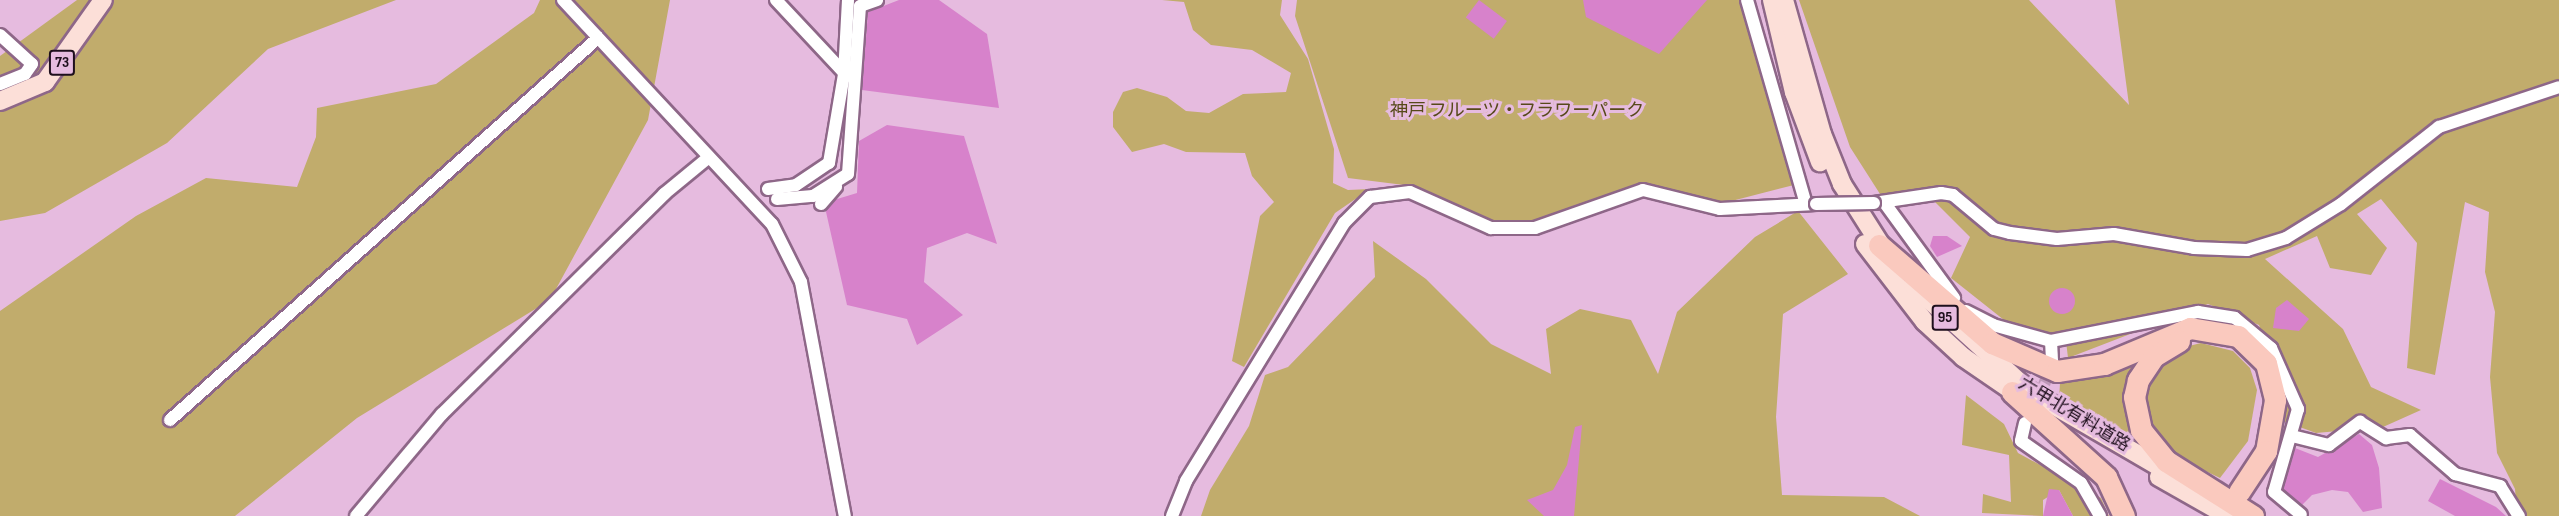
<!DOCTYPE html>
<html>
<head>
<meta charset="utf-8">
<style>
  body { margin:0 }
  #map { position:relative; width:2559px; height:516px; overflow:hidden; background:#e6bbdf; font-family:"Sofia Sans Condensed","Noto Sans JP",sans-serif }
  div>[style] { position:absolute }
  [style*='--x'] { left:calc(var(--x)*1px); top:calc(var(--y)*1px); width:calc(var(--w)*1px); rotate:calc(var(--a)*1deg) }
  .green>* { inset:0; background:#c1ac6c }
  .water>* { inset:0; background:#d782cb; transform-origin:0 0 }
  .round { border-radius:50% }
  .minor-tunnel>* { height:12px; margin-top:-6px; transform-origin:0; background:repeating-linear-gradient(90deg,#be99b8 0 12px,transparent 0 18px) }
  .motorway-tunnel>* { height:21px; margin-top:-10.5px; transform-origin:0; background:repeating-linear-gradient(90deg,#be99b8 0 21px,transparent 0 31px) }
  .roads { filter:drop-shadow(2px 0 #8e6788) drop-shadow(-2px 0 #8e6788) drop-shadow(0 2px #8e6788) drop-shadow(0 -2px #8e6788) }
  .minor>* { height:12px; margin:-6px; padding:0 6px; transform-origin:6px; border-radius:6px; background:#fff }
  .primary>* { height:18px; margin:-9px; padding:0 9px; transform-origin:9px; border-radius:9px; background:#fcdfd8 }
  .motorway>* { height:21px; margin:-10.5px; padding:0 10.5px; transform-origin:10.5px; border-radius:10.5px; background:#fac9be }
  .bridges { filter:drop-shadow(2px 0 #8e6788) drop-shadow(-2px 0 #8e6788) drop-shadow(0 2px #8e6788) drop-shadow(0 -2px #8e6788) }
  .minor-bridge>* { height:12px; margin:-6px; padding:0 6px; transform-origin:6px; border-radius:6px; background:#fff }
  span { translate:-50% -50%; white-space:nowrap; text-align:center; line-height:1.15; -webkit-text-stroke:6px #e6bbdf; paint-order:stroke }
  .shield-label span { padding:2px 4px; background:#e6bbdf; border:2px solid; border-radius:4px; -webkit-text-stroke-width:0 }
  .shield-label { font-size:16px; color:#1e0f1c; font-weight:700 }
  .park-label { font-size:18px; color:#57491a }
  .street-label { font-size:18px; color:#1e0f1c }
</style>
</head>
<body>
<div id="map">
  <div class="green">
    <i style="clip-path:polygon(77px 0,396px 0,268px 49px,167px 143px,45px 213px,0 221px,0 56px)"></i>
    <i style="clip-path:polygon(540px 0,670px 0,648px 120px,550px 300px,357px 418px,235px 516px,0 516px,0 311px,136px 216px,206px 178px,297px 187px,316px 137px,317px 108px,436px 84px,534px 13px)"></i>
    <i style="clip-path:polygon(1162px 0,1282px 0,1280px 15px,1308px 59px,1334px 149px,1333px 183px,1348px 190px,1370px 189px,1335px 213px,1244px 367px,1232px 361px,1260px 216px,1274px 202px,1252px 176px,1245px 153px,1186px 152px,1164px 144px,1132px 152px,1113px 127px,1113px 112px,1123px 92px,1137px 88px,1167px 97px,1186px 111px,1209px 113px,1243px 94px,1286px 92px,1291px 73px,1252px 50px,1211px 45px,1193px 30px,1184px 2px)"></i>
    <i style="clip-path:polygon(1297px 0,1741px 0,1794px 185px,1720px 204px,1643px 188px,1533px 224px,1494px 223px,1412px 186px,1348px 178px,1295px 16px)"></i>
    <i style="clip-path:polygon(1799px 0,2029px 0,2129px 105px,2115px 0,2559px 0,2559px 516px,2517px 516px,2515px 489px,2497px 453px,2490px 377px,2495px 312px,2485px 272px,2489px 212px,2465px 202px,2435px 375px,2407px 368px,2417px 243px,2381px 199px,2357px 214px,2387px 248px,2371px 275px,2330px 268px,2317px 236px,2265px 259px,2343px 329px,2371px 387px,2421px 410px,2383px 427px,2316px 433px,2283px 421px,2284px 391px,2259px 325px,2208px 304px,2068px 358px,2066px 341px,2028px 339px,1951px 278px,1970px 237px,1923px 190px,1880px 194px,1850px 147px)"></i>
    <i style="clip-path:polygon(1798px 211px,1848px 274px,1783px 314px,1776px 417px,1782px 495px,1884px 497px,1920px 516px,1201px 516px,1210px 490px,1249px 426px,1265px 375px,1288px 367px,1375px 277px,1373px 241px,1426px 279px,1491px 344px,1551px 374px,1546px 329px,1580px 309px,1631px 320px,1658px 374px,1677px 312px,1755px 237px)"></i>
    <i style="clip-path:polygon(2201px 343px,2233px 351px,2250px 368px,2257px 390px,2248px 441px,2220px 478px,2170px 454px,2148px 425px,2144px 396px,2154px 371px,2177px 349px)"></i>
    <i style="clip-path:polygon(2149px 349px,2133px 372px,2142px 449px,2059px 400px,2060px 383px,2102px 375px)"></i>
    <i style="clip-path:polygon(1966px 395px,2004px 424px,2018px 453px,2101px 498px,2109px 516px,2073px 516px,2059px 490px,2043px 500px,2043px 516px,1982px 513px,1983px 494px,2011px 502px,2009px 455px,1962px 445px)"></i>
  </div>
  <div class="water">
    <i style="clip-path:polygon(899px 0,939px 0,987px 34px,999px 108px,862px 90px,868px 12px)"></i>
    <i style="left:1479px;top:0;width:35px;height:22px;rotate:37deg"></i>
    <i style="clip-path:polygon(1583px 0,1707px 0,1659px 54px,1586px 17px)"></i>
    <i style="clip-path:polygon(887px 125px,964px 136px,997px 244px,967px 233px,927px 248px,924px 282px,963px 315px,917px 345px,907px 319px,847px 305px,824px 203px,857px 193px,859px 141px)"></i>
    <i style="clip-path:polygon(1933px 236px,1947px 236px,1962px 246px,1937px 257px,1930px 246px)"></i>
    <i class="round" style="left:2049px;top:288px;width:26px;height:26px"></i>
    <i style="clip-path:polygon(2287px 300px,2309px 319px,2299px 331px,2273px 328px,2276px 308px)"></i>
    <i style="clip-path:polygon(1582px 425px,1574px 516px,1544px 516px,1527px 500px,1553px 490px,1567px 465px,1575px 427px)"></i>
    <i style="clip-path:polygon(2359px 434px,2372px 445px,2379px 468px,2382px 508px,2363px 512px,2348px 492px,2332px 490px,2312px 495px,2300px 507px,2281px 489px,2295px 448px,2318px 457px)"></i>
    <i style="clip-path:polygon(2440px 479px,2496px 507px,2506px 516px,2455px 516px,2428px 501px)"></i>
    <i style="clip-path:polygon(2049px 489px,2059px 490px,2073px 516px,2043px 516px)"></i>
  </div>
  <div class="minor-tunnel">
    <i style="--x:2038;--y:403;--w:41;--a:-71.6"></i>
  </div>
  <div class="motorway-tunnel">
    <i style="--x:2209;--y:516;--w:37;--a:-55"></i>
  </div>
  <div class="roads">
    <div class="minor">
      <i style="--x:563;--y:0;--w:306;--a:47"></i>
      <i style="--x:772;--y:224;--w:65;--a:63.4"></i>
      <i style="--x:801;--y:282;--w:238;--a:79.4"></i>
      <i style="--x:776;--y:0;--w:104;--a:46.9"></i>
      <i style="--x:1747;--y:0;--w:212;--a:73.9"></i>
      <i style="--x:0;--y:35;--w:43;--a:42.2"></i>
      <i style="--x:32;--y:64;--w:12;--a:125"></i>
      <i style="--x:25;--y:74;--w:27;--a:158"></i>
      <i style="--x:768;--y:189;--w:28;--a:-8"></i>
      <i style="--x:796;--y:185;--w:40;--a:-34"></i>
      <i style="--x:829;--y:163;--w:90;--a:-80.4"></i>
      <i style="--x:844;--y:74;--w:74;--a:-86.9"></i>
      <i style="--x:777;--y:199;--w:36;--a:-5"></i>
      <i style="--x:813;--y:196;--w:41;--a:-32.2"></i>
      <i style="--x:848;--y:174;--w:168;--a:-85.9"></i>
      <i style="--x:860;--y:6;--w:18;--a:-19"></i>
      <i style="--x:1884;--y:202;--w:119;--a:53.9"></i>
      <i style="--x:1874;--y:203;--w:68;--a:-8.5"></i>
      <i style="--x:1941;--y:193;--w:12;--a:9"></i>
      <i style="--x:1953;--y:195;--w:53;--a:39.7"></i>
      <i style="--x:1994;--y:229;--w:16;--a:14"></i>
      <i style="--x:2010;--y:233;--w:47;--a:7.3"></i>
      <i style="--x:2057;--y:239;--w:57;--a:-5"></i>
      <i style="--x:2114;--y:234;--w:81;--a:9.9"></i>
      <i style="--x:2194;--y:248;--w:53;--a:2.2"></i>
      <i style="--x:2247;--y:250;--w:41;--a:-17.1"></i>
      <i style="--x:2286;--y:238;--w:65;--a:-31.7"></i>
      <i style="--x:2341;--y:204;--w:125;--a:-38.2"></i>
      <i style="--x:2439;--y:127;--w:126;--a:-18.4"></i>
      <i style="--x:821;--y:204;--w:23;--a:-49"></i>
      <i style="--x:1966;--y:311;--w:30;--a:27"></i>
      <i style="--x:1993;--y:325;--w:60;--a:15.4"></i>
      <i style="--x:2051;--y:341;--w:22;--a:87"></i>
      <i style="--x:2051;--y:341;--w:150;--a:-11.2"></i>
      <i style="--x:2198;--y:312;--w:37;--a:9"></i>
      <i style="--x:2235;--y:318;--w:47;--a:39.8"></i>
      <i style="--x:2271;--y:348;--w:67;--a:66.1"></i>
      <i style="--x:2298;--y:409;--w:86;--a:106.1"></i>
      <i style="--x:2274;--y:492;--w:35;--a:40"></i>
      <i style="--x:170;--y:420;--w:574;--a:-41.75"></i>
      <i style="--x:2025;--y:423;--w:18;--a:103"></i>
      <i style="--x:2021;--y:441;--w:73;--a:35"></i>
      <i style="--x:2081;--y:483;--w:38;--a:60"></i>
      <i style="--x:2292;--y:436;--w:38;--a:14"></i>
      <i style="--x:2329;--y:445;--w:39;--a:-37"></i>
      <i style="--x:2360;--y:422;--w:31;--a:32"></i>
      <i style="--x:2386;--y:438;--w:24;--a:-7"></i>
      <i style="--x:2410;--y:435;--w:60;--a:40.9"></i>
      <i style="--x:2455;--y:474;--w:47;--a:14.9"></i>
      <i style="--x:2500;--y:486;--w:36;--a:58"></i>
      <i style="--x:356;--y:516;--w:133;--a:-49.9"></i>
      <i style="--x:442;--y:414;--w:313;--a:-44.7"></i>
      <i style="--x:664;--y:194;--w:58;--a:-39.4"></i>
      <i style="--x:1172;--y:516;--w:38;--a:-68"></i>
      <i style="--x:1186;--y:481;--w:303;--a:-58.5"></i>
      <i style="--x:1344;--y:223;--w:37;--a:-45"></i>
      <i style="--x:1370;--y:197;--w:40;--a:-7.1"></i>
      <i style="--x:1410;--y:192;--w:89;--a:24"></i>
      <i style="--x:1491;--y:228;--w:44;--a:0"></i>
      <i style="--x:1535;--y:228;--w:114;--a:-19.4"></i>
      <i style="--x:1643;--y:190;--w:79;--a:13.9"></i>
      <i style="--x:1720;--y:209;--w:96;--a:-3"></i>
    </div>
    <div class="primary">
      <i style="--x:1772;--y:0;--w:95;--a:76.6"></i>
      <i style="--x:1794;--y:92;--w:75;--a:69.6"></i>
      <i style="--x:1784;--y:0;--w:139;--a:74.2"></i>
      <i style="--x:1822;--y:134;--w:54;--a:68.2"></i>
      <i style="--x:1842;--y:184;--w:84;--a:57.6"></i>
      <i style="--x:0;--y:101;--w:49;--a:-22.9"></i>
      <i style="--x:45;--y:82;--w:100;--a:-54.7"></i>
      <i style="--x:1865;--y:244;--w:98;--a:52.4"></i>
      <i style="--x:1925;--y:322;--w:52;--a:42.6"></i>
      <i style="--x:1963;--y:357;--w:74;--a:34.5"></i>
      <i style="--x:1913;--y:285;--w:157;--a:42.4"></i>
      <i style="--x:2029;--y:391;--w:169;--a:30.2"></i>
      <i style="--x:2159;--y:477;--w:79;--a:29.5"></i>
    </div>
    <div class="motorway">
      <i style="--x:1879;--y:245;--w:150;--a:40.9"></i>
      <i style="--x:1992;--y:343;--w:71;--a:23.3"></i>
      <i style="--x:2057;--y:371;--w:48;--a:-8.5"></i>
      <i style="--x:2104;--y:364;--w:93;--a:-22.7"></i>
      <i style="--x:2190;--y:328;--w:49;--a:9.5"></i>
      <i style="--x:2238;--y:336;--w:39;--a:44"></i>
      <i style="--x:2266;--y:363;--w:38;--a:76"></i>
      <i style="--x:2275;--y:400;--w:52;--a:100"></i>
      <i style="--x:2266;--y:451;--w:49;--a:123.4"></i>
      <i style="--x:2179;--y:341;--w:29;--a:149"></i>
      <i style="--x:2154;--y:356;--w:29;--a:124"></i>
      <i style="--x:2138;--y:380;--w:17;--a:103"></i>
      <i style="--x:2134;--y:397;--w:34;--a:78"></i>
      <i style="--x:2141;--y:430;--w:40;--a:51"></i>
      <i style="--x:2166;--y:461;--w:103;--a:32.3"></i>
      <i style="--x:2012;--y:392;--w:127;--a:42.1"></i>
      <i style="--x:2106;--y:477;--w:43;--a:65.2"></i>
    </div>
  </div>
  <div class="bridges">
    <div class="minor-bridge">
      <i style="--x:1816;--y:204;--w:58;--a:-1"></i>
    </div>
  </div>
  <div class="shield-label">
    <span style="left:62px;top:63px">73</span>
    <span style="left:1945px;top:318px">95</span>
  </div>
  <div class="park-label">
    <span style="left:1517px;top:111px">神戸 フルーツ・フラワーパーク</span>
  </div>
  <div class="street-label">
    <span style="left:2074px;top:415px;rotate:31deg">六甲北有料道路</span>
  </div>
</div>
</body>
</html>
